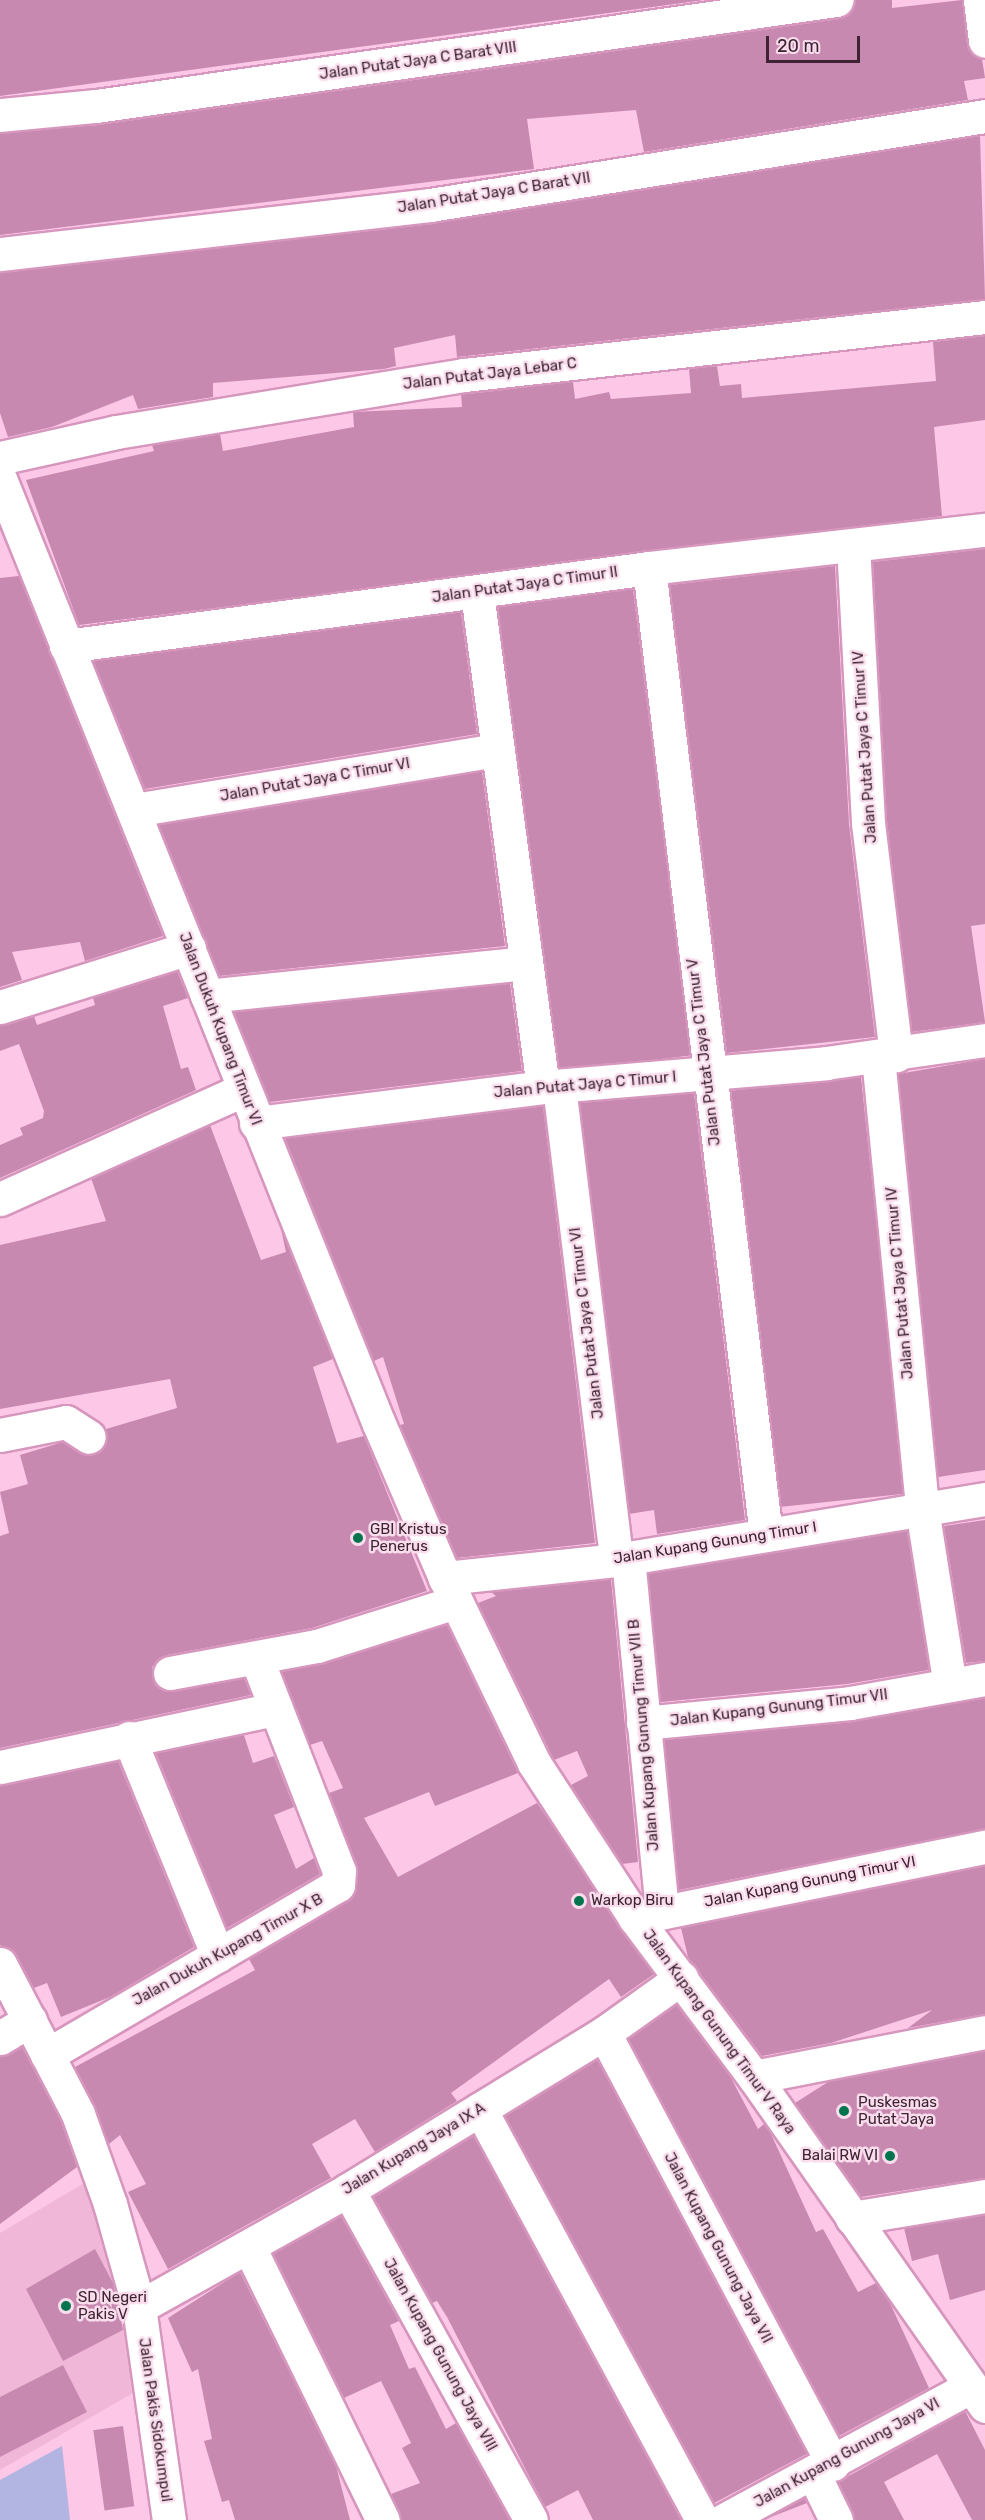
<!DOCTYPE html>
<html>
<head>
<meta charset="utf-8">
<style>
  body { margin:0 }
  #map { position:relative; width:985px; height:2520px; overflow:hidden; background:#fdc7e7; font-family:Rubik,sans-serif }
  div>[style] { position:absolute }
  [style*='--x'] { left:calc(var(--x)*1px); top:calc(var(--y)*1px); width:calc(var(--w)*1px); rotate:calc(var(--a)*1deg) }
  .built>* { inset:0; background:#f1b7d9 }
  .green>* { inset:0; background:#b2b4e1 }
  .building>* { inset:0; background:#c889b0; transform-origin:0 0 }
  .roads { filter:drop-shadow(2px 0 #d696bd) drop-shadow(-2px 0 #d696bd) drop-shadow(0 2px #d696bd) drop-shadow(0 -2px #d696bd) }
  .minor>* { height:33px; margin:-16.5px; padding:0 16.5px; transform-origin:16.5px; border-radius:16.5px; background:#fff }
  .tertiary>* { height:33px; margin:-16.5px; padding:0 16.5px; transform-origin:16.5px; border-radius:16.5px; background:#fff }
  .dots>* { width:16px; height:16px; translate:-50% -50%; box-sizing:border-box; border:3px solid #f9dded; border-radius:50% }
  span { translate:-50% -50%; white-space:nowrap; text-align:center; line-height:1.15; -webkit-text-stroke:5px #f9dded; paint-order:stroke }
  .street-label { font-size:15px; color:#3d2333 }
  .poi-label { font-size:15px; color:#3d2333 }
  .left { translate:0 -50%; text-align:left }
  .right { translate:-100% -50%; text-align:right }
  .scale { position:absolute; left:766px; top:36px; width:94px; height:27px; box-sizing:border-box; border:3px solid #3d2333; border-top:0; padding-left:8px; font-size:18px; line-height:21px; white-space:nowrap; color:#3d2333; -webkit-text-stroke:4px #f9dded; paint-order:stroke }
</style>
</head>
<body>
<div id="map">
  <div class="built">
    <i style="clip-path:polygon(91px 2179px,157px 2379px,0 2470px,0 2233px)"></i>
  </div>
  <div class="green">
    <i style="clip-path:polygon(62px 2446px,70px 2520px,0 2520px,0 2480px)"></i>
  </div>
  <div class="building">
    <i style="clip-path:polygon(0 0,704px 0,0 96px)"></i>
    <i style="clip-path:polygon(854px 0,892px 0,892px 8px,962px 0,967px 44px,982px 59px,985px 78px,964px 81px,968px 100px,644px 152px,636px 110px,527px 119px,534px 169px,0 235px,0 133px,99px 125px,839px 19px,848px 14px)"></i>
    <i style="clip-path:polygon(980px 136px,985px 299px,457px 357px,455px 335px,394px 348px,396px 366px,384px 369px,213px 383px,213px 397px,138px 409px,133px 395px,52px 427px,8px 437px,0 413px,0 272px,432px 224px)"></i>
    <i style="clip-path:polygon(985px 336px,985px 420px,934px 427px,942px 516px,79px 625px,26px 480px,154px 451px,152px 445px,220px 434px,223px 451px,354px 427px,353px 412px,462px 407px,461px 394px,467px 394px,573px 382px,575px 399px,609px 392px,611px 399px,691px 393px,689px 369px,717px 366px,720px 386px,741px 384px,742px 398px,936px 381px,933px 342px)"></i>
    <i style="clip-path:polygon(985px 549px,985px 924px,971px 926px,985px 1022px,912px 1032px,887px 821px,873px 562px)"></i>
    <i style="clip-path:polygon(835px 566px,849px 824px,875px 1037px,727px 1053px,670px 585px)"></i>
    <i style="clip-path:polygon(19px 576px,163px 936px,85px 961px,80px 942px,12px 952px,22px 980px,0 987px,0 578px)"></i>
    <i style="left:633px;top:589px;width:470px;height:136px;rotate:83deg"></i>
    <i style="clip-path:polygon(461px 612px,477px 734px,145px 789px,93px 661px)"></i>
    <i style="clip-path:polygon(482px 771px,505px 946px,219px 976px,159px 825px)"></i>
    <i style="clip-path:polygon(177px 971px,188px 998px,163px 1006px,181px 1069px,188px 1067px,196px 1090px,0 1178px,0 1145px,23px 1135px,20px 1128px,43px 1118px,44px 1111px,19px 1044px,0 1051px,0 1025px,34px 1016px,37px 1025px,95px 1005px,93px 998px)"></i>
    <i style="clip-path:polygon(510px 983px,522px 1071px,270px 1102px,234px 1012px)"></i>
    <i style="clip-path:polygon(985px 1059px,985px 1470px,938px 1477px,898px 1074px)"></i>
    <i style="left:861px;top:1077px;width:419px;height:131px;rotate:84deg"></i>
    <i style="clip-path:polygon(694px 1093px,745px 1520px,657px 1534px,654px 1510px,629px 1514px,580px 1103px)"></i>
    <i style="clip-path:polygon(543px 1106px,595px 1543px,457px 1558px,400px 1425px,404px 1424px,383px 1357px,374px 1361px,285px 1138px)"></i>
    <i style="clip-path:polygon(210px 1125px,261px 1260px,286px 1252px,281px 1229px,333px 1359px,313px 1367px,337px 1443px,364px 1436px,427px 1591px,312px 1628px,167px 1655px,152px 1667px,155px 1685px,164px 1691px,244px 1678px,251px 1695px,0 1748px,0 1536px,9px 1533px,0 1492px,28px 1484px,20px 1455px,63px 1442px,79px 1453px,97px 1454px,105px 1447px,106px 1429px,177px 1408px,170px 1379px,0 1409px,0 1245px,106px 1221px,91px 1178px)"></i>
    <i style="clip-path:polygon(985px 1520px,985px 1661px,966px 1663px,944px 1526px)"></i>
    <i style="clip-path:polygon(907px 1531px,929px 1670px,847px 1684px,661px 1702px,648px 1574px)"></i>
    <i style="clip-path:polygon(611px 1579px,638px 1862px,622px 1864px,571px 1785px,588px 1776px,577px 1751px,554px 1760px,478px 1603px,496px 1596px,491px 1592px)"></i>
    <i style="clip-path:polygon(447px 1625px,518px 1773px,435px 1806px,429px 1792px,364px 1818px,398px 1877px,537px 1803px,654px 1974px,621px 1997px,609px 1979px,451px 2093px,457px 2101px,375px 2152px,355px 2119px,312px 2144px,331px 2178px,168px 2269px,128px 2192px,146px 2184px,120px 2135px,109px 2144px,75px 2067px,255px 1970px,249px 1959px,354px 1895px,357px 1865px,329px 1793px,343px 1788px,322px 1741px,310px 1745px,282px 1672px)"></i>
    <i style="clip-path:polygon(985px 1698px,985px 1829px,679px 1890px,664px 1740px,852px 1722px)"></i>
    <i style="clip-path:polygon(244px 1735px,253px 1763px,274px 1756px,294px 1807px,274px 1815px,296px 1869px,314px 1858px,320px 1874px,227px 1928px,156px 1753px)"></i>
    <i style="clip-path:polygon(118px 1761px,194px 1947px,110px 1997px,61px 2017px,47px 1983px,34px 1988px,16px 1955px,0 1945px,0 1785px)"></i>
    <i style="clip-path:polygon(985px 1866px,985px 2014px,908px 2028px,932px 2010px,831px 2043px,762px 2056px,688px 1957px,681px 1928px)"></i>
    <i style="clip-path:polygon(676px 2004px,730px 2076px,758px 2129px,764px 2124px,771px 2134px,816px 2232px,823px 2229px,858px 2292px,876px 2283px,890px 2303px,929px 2388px,839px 2436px,628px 2039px)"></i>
    <i style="clip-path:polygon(22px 2047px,61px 2121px,77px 2167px,0 2224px,0 2057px)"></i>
    <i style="clip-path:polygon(985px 2051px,985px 2178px,861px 2197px,795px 2103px,828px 2082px)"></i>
    <i style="left:597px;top:2059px;width:447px;height:108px;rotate:62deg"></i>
    <i style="clip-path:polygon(473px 2135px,681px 2520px,593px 2520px,578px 2490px,545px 2507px,447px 2317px,437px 2301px,432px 2303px,373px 2197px)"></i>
    <i style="clip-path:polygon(985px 2215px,985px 2290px,950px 2300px,938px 2254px,912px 2261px,904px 2228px)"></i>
    <i style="clip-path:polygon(341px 2216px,399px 2321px,390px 2325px,409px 2369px,415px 2367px,446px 2429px,456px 2423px,510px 2520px,402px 2520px,391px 2494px,420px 2483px,402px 2448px,411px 2443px,381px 2381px,344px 2398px,273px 2253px)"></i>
    <i style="clip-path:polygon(95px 2249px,113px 2283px,123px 2330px,63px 2361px,26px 2289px)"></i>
    <i style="clip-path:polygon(240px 2272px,336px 2466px,350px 2520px,235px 2520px,229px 2500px,222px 2502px,204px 2441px,212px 2439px,198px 2369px,192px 2372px,168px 2318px)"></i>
    <i style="clip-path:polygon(63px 2365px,87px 2412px,0 2457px,0 2397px)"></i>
    <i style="clip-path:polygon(965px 2411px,985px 2450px,985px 2520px,972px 2520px,937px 2454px,884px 2482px,904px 2520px,855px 2520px,838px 2482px)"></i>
    <i style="left:123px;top:2426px;width:81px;height:30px;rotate:82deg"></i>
    <i style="clip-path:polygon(804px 2498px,807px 2503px,763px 2520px)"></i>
  </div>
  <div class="roads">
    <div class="minor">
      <i style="--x:0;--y:115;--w:96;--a:-5.4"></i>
      <i style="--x:96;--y:106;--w:748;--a:-8.15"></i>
      <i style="--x:0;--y:254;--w:433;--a:-6.5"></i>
      <i style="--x:430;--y:205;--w:562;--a:-9.11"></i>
      <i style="--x:0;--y:458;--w:119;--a:-12.6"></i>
      <i style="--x:116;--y:432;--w:353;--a:-9.3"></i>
      <i style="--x:464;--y:375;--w:524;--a:-6.35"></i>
      <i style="--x:0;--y:479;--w:1018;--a:68.15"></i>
      <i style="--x:379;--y:1424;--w:168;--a:66.8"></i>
      <i style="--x:445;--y:1578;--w:205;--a:64.3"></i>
      <i style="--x:534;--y:1763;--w:185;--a:56.9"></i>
      <i style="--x:635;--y:1918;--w:199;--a:53.2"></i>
      <i style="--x:754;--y:2077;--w:402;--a:54.9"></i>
      <i style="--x:853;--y:545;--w:278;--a:86.9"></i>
      <i style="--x:868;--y:823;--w:234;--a:83.1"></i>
      <i style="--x:649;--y:568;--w:974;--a:83.1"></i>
      <i style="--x:477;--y:593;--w:498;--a:82.4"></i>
      <i style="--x:66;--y:646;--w:588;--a:-7.62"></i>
      <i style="--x:649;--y:568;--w:338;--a:-6.5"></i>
      <i style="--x:134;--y:810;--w:366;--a:-9.4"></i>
      <i style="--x:207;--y:996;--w:320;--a:-5.9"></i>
      <i style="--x:0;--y:1007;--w:198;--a:-17.3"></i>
      <i style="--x:878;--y:1057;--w:454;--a:84.4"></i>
      <i style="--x:922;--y:1509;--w:178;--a:81"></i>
      <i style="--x:559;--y:1086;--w:477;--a:83.1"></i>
      <i style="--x:256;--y:1123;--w:289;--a:-7.1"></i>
      <i style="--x:543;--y:1087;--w:284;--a:-4.8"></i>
      <i style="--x:826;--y:1063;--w:161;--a:-8.2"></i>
      <i style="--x:0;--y:1199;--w:265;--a:-24.2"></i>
      <i style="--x:0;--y:1435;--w:67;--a:-11.1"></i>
      <i style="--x:66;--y:1422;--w:27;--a:33"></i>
      <i style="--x:628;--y:1558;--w:356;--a:84.5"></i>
      <i style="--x:445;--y:1578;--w:172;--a:-6"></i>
      <i style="--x:616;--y:1560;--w:374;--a:-9.4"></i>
      <i style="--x:170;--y:1673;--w:149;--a:-10.4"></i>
      <i style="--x:317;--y:1646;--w:146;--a:-17.6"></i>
      <i style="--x:643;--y:1723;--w:208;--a:-5.5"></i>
      <i style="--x:850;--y:1703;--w:137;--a:-10.1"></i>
      <i style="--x:129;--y:1738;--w:235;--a:67.8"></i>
      <i style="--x:0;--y:1767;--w:282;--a:-11.9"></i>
      <i style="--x:635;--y:1918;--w:357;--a:-11.5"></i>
      <i style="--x:604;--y:2033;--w:488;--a:62"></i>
      <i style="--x:0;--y:2038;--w:35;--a:-31"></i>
      <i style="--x:47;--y:2055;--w:337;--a:-30.3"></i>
      <i style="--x:338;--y:1885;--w:14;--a:-86"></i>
      <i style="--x:339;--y:1871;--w:226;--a:-111.2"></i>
      <i style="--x:754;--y:2077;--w:235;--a:-11"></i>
      <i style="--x:480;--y:2109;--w:467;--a:61.6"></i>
      <i style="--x:348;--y:2190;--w:377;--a:61"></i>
      <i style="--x:852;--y:2218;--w:135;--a:-9.4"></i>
      <i style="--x:249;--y:2247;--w:304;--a:63.9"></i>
      <i style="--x:139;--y:2307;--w:240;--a:-29.2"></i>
      <i style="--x:348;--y:2190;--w:300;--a:-31.5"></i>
      <i style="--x:604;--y:2033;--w:95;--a:-35.5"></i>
      <i style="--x:813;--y:2473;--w:52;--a:63.9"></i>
      <i style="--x:724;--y:2520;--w:280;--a:-28.4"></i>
    </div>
    <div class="tertiary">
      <i style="--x:980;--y:0;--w:41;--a:83"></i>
      <i style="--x:0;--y:1964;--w:169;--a:62.5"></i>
      <i style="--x:78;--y:2114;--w:96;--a:70.4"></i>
      <i style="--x:110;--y:2204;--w:107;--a:74.3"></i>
      <i style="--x:139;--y:2307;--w:215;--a:82"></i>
    </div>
  </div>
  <div class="dots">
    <i style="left:358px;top:1538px;background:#02754f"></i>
    <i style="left:579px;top:1901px;background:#02754f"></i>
    <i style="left:844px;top:2111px;background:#02754f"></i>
    <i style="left:890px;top:2156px;background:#02754f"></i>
    <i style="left:66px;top:2306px;background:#02754f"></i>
  </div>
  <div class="street-label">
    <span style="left:418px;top:61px;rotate:-8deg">Jalan Putat Jaya C Barat VIII</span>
    <span style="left:494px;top:193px;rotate:-9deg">Jalan Putat Jaya C Barat VII</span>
    <span style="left:490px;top:374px;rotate:-7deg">Jalan Putat Jaya Lebar C</span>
    <span style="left:525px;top:585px;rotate:-8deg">Jalan Putat Jaya C Timur II</span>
    <span style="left:865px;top:747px;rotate:-94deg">Jalan Putat Jaya C Timur IV</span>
    <span style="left:315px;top:780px;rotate:-10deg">Jalan Putat Jaya C Timur VI</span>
    <span style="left:220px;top:1029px;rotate:69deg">Jalan Dukuh Kupang Timur VI</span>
    <span style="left:704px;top:1052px;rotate:-97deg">Jalan Putat Jaya C Timur V</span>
    <span style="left:585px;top:1085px;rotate:-5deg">Jalan Putat Jaya C Timur I</span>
    <span style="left:900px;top:1283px;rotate:-95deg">Jalan Putat Jaya C Timur IV</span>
    <span style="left:587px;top:1323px;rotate:-97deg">Jalan Putat Jaya C Timur VI</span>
    <span style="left:715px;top:1543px;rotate:-9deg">Jalan Kupang Gunung Timur I</span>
    <span style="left:779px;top:1708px;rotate:-7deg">Jalan Kupang Gunung Timur VII</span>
    <span style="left:644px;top:1735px;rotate:-95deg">Jalan Kupang Gunung Timur VII B</span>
    <span style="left:810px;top:1882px;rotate:-11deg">Jalan Kupang Gunung Timur VI</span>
    <span style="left:228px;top:1950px;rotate:-29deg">Jalan Dukuh Kupang Timur X B</span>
    <span style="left:719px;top:2032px;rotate:54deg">Jalan Kupang Gunung Timur V Raya</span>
    <span style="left:414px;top:2149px;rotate:-31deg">Jalan Kupang Jaya IX A</span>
    <span style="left:718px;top:2248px;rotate:62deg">Jalan Kupang Gunung Jaya VII</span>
    <span style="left:440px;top:2355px;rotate:61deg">Jalan Kupang Gunung Jaya VIII</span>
    <span style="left:155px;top:2420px;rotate:82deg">Jalan Pakis Sidokumpul</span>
    <span style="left:847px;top:2453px;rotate:-29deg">Jalan Kupang Gunung Jaya VI</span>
  </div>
  <div class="poi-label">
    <span class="left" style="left:370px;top:1538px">GBI Kristus<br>Penerus</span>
    <span class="left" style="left:591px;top:1901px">Warkop Biru</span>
    <span class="left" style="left:858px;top:2111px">Puskesmas<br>Putat Jaya</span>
    <span class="right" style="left:878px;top:2156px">Balai RW VI</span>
    <span class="left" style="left:78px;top:2306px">SD Negeri<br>Pakis V</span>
  </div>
  <div class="scale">20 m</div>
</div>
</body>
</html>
